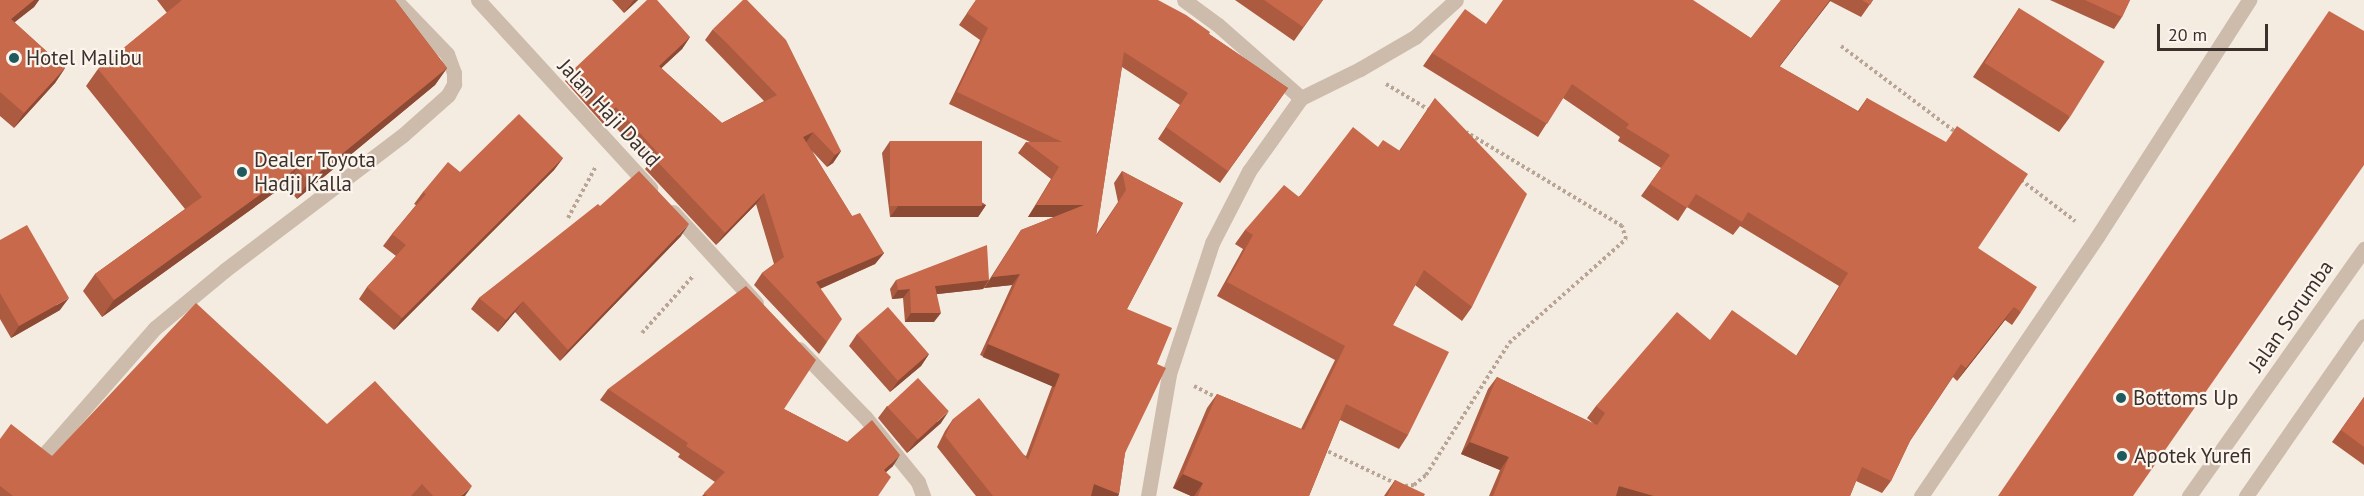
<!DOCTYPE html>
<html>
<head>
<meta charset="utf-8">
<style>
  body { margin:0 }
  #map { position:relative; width:2364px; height:496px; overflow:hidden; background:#f4ebe1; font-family:"PT Sans",sans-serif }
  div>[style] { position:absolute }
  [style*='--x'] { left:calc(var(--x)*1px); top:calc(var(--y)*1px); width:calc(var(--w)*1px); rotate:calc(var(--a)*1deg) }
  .path>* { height:4px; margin-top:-2px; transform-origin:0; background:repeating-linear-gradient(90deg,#b9a596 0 3px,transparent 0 6px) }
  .service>* { height:15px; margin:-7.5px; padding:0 7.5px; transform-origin:7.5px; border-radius:7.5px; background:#cdbbac }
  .minor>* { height:15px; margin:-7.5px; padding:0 7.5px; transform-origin:7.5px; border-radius:7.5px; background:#cdbbac }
  .tertiary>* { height:15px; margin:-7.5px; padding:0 7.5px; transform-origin:7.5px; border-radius:7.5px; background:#cdbbac }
  .wall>* { inset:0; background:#ac5a40 }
  .shaded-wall>* { inset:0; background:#8c4a34; transform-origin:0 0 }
  .building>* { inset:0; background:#c8694b; transform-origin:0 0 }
  .dots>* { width:16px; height:16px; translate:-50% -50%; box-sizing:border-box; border:3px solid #fbf5ee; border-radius:50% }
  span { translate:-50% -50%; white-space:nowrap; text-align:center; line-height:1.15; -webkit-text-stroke:4.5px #fbf5ee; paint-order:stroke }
  .poi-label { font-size:21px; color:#3b302b }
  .left { translate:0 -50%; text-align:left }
  .street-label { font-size:21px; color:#3b302b }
  .scale { position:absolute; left:2157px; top:24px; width:111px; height:27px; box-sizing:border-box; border:3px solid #3b302b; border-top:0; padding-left:8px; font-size:18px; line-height:21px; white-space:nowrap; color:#3b302b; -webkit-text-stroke:4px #fbf5ee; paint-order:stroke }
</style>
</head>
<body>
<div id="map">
  <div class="path">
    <i style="--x:1841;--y:46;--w:145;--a:36.9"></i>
    <i style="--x:1386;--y:84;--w:52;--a:31"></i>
    <i style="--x:2021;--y:180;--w:68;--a:37.2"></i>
    <i style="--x:568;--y:218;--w:57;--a:-61.6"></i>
    <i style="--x:642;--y:333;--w:78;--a:-48.1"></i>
    <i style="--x:1194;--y:386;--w:28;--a:27"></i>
    <i style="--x:1323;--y:449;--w:80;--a:25.3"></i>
    <i style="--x:1405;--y:486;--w:9;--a:-6"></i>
    <i style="--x:1414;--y:485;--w:16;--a:-40"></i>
    <i style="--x:1426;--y:475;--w:156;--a:-57.8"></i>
    <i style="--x:1509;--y:343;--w:157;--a:-41.6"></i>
    <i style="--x:1626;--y:239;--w:14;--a:-107"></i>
    <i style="--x:1622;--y:226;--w:182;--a:-148.9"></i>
  </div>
  <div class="service">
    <i style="--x:42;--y:457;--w:171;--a:-48.8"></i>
    <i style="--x:155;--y:328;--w:91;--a:-39.6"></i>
    <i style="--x:225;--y:270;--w:223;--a:-37.2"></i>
    <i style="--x:403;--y:135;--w:60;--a:-41.6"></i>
    <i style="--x:448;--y:95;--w:13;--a:-61"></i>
    <i style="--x:454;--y:84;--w:11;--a:-90"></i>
    <i style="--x:454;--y:73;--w:20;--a:-110"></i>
    <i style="--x:447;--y:54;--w:75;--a:-133.9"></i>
  </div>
  <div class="minor">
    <i style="--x:478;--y:0;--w:255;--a:47.5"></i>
    <i style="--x:1301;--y:98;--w:66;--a:-26.2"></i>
    <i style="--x:1360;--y:69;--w:64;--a:-30.2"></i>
    <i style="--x:1415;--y:37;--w:55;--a:-42.1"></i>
    <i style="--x:673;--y:212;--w:123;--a:47.6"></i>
    <i style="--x:799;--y:349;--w:95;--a:45.9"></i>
    <i style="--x:865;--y:417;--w:84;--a:50.8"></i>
    <i style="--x:918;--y:482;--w:15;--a:70"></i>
    <i style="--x:1148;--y:496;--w:124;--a:-80.2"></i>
    <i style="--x:1169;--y:374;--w:138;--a:-71.8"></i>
    <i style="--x:1212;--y:243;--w:81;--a:-62.8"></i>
    <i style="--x:1249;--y:171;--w:90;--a:-54.5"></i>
    <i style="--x:1301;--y:98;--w:111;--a:-138.7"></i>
    <i style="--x:1218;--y:25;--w:42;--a:-143.7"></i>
    <i style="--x:1921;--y:496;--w:313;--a:-55.8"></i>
    <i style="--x:2097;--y:237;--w:282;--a:-57.3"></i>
  </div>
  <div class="tertiary">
    <i style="--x:2189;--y:496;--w:303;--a:-54.7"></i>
    <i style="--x:2246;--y:496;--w:207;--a:-55.2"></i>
  </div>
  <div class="wall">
    <i style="clip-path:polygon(0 0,39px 0,34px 7px,14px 22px,65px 68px,55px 83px,14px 128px,0 116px)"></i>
    <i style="clip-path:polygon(157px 0,395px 0,447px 68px,435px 85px,297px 199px,285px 185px,102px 317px,83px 291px,95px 274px,185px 209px,86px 86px,98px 69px,167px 13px)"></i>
    <i style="clip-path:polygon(612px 0,638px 0,624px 13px)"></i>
    <i style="clip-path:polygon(976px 0,1209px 34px,1288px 88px,1220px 183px,1158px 139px,1180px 105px,1122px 67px,1096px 235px,1118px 202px,1114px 183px,1122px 171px,1183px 203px,1127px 309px,1157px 364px,1125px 453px,1119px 494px,1118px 496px,976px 496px,937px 447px,945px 431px,953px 419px,1026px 456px,1052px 386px,980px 355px,1012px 285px,984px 288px,1021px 230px,1054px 217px,1028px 217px,1051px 179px,1018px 153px,1026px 142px,1030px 142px,949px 104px,980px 40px,959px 25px)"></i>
    <i style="clip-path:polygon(1235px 0,1323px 0,1294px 41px)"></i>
    <i style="clip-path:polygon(1781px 0,1873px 0,1861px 17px,1830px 1px,1779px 66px,1858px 111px,1867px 98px,1978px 248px,2021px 312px,2012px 325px,2005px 320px,1957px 381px,1953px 377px,1910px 441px,1891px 481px,1882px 493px,1856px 481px,1850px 496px,1489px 496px,1500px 470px,1461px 454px,1488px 389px,1497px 377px,1594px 424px,1587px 418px,1596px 406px,1710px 340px,1796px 356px,1839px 286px,1740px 226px,1733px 235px,1687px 207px,1678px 221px,1641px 196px,1661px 168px,1618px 141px,1620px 137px,1563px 98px,1538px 137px,1423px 66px,1432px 53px,1486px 24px,1751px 38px)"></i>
    <i style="clip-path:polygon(2050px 0,2130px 0,2122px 17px,2114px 29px)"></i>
    <i style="clip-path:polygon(2019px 8px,2070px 117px,2059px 132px,1973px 77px)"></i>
    <i style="clip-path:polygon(713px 29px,841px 151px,833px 163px,827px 167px,812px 151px,852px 216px,884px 253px,875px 264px,820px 289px,827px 342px,819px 354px,754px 285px,762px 273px,774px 264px,756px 204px,716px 245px,645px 169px,649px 164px,608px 119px,603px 124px,565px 81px,573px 70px,690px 37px,682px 49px,661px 68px,722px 123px,764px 101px,705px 40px)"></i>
    <i style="clip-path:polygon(1435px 98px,1472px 307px,1462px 321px,1415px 285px,1393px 325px,1408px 435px,1399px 449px,1340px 420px,1309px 496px,1191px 496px,1173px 488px,1207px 408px,1217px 394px,1301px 429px,1335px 360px,1217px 296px,1243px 249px,1235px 244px,1245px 230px,1378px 147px,1399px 151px)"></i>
    <i style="clip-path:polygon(890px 141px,986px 205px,978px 217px,890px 217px,882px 153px)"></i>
    <i style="clip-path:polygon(563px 158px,554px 170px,394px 330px,359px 299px,367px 287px,396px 256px,383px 246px,392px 234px,416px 205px,414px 204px,423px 192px,460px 172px)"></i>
    <i style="clip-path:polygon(600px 206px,681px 236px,560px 361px,515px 312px,498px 332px,471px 309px,479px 298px)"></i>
    <i style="clip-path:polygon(0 240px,60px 310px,11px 338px,0 319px)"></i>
    <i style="clip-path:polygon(896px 280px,989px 280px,983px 289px,937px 294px,934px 322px,905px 322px,903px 298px,892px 299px,890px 289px)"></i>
    <i style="clip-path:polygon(857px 334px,929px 354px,921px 366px,890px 392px,849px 346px)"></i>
    <i style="clip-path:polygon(608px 389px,784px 409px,893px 466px,886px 472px,878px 496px,702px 496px,715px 482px,678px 457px,680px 454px,600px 400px)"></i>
    <i style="clip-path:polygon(2364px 397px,2364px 465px,2332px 442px)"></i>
    <i style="clip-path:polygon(887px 406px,941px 423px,907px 453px,878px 418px)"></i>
    <i style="clip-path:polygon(327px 424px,465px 496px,0 496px,0 439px,52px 456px)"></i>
    <i style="clip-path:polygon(1395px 480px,1424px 496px,1384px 496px)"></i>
  </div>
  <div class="shaded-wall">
    <i style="clip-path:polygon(34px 0,39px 0,34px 7px,0 34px,11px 19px)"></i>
    <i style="clip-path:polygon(634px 0,638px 0,624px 13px)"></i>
    <i style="clip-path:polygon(1830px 0,1831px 0,1770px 79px,1779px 66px)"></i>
    <i style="clip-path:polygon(690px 37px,682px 49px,651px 78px,659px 66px)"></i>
    <i style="clip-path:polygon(65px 68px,55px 83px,14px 128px,24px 113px)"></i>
    <i style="clip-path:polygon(447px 68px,435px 85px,297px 199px,309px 181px)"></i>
    <i style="clip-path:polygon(616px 107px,608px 119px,603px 124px,611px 112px)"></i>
    <i style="clip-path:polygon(813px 132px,805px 144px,803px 137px)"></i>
    <i style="clip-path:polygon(841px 151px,833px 163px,827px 167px,835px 155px)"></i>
    <i style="clip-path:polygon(563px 158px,554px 170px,394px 330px,402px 318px)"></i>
    <i style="clip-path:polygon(297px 168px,285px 185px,102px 317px,114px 300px)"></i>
    <i style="clip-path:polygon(764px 193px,756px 204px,716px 245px,725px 233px)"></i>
    <i style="clip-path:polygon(899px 205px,986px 205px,978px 217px,890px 217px)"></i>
    <i style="clip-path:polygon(1036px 205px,1084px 205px,1076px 217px,1028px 217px)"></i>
    <i style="clip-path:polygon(689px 224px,681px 236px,560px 361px,568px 350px)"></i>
    <i style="clip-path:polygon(884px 253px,875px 264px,808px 294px,816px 282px)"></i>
    <i style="clip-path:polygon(1020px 274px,1012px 285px,984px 288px,992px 277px)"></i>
    <i style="clip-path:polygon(989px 280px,983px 289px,929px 295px,935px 286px)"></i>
    <i style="clip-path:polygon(910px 289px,903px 298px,892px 299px,898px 290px)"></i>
    <i style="clip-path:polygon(69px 298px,60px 310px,11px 338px,19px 326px)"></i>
    <i style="clip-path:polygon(523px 301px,515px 312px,498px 332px,506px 320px)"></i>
    <i style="clip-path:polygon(2014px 307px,2005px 320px,1957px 381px,1966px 368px)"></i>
    <i style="clip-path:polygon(911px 313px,941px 313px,934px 322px,905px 322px)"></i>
    <i style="left:988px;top:344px;width:78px;height:14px;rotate:23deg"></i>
    <i style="clip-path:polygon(929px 354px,921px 366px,890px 392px,899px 380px)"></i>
    <i style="clip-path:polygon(949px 411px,941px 423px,907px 453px,916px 441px)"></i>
    <i style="clip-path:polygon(1470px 442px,1509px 457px,1500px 470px,1461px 454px)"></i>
    <i style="clip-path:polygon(900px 455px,893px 466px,876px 481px,884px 470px)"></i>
    <i style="clip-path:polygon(1183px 474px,1203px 483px,1194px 496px,1191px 496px,1173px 488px)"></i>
    <i style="clip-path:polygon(1094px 484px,1119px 494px,1118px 496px,1087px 496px)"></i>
    <i style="clip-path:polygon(472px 486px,465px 496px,461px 496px)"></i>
    <i style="clip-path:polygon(1619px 486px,1654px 496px,1612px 496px)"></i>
  </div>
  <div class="building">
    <i style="clip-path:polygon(0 0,34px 0,11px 19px,65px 68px,24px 113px,0 92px)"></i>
    <i style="clip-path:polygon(182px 0,395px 0,447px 68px,309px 181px,297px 168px,114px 300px,95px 274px,202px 197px,98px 69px)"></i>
    <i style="clip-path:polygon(647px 0,657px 0,690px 37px,659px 66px,722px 123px,777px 95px,713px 29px,743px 0,747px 0,786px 40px,841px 151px,835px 155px,813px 132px,803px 137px,852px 216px,860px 213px,884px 253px,816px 282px,842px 319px,827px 342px,762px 273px,784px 257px,764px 193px,725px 233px,653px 157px,658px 153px,616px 107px,611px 112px,573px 70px)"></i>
    <i style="clip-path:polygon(976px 0,1158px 0,1186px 15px,1210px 32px,1209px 34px,1288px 88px,1228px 171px,1166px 127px,1188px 93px,1124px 52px,1096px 237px,1126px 190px,1122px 171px,1183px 203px,1127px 309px,1172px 328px,1157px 364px,1166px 368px,1125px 453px,1119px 494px,1094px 484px,1091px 496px,993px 496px,945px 436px,953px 419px,979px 398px,1028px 460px,1060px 374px,988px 344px,1020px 274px,992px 277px,1021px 230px,1084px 205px,1036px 205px,1059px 167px,1026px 142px,1062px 142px,957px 92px,988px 28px,967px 13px)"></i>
    <i style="clip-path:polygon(1264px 0,1323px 0,1303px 27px)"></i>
    <i style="clip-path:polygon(1503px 0,1693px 0,1751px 38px,1781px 0,1830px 0,1779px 66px,1859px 112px,1867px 98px,1946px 142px,1957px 126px,2028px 174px,1978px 248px,2037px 287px,2021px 312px,2014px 307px,1966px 368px,1961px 364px,1910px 441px,1891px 481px,1862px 467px,1850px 496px,1654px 496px,1619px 486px,1616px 496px,1493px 496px,1509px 457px,1470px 442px,1497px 377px,1597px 425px,1605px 413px,1596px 406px,1677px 312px,1710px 340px,1732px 310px,1797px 356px,1848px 273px,1748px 212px,1742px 222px,1696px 194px,1687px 208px,1650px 184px,1670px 155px,1626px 128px,1629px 124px,1572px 84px,1547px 124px,1432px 53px,1465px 9px,1486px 24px)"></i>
    <i style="clip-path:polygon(1862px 0,1873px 0,1870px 5px)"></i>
    <i style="clip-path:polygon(2085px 0,2130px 0,2122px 17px)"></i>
    <i style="left:2019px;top:8px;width:101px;height:65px;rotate:32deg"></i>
    <i style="clip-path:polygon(2329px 11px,2364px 31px,2364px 165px,2133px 496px,1998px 496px)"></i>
    <i style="clip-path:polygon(1435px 98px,1527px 194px,1472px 307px,1424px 270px,1393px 325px,1449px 352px,1408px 435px,1346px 404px,1309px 496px,1198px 496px,1203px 483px,1183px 474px,1217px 394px,1304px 430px,1345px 346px,1227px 282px,1253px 235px,1245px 230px,1284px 185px,1299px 197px,1353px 127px,1378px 147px,1383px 140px,1400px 151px)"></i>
    <i style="clip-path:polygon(519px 114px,563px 158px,402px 318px,367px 287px,406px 245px,392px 234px,426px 194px,423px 192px,448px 162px,460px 172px)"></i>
    <i style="left:890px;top:141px;width:92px;height:65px"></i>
    <i style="clip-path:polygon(639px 171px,689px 224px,568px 350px,523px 301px,506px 320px,479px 298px,598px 204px,600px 206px)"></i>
    <i style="clip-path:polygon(27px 225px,69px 298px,19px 326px,0 293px,0 240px)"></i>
    <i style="clip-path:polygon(987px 245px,989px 280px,935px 286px,941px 313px,911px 313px,910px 289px,898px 290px,896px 280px)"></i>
    <i style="clip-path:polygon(746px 286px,816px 360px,784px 409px,847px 442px,872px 420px,900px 455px,884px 470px,891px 477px,878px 496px,707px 496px,704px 493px,725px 472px,686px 446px,688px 443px,608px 389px)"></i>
    <i style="clip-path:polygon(196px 303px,327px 424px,375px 381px,472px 486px,461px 496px,433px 496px,422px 484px,411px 496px,13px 496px,0 486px,0 439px,11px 424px,52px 456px)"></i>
    <i style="left:888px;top:307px;width:62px;height:41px;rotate:49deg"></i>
    <i style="left:918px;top:378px;width:45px;height:42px;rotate:47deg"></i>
    <i style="clip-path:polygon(2364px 397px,2364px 447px,2341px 430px)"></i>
    <i style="clip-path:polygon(1395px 480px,1425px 494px,1424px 496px,1387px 496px)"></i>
  </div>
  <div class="dots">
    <i style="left:14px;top:58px;background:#1f5a5e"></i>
    <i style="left:242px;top:172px;background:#1f5a5e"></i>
    <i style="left:2121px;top:398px;background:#1f5a5e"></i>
    <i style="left:2122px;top:456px;background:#1f5a5e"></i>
  </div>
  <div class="poi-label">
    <span class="left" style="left:26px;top:58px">Hotel Malibu</span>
    <span class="left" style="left:254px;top:172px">Dealer Toyota<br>Hadji Kalla</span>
    <span class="left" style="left:2133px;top:398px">Bottoms Up</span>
    <span class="left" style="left:2134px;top:456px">Apotek Yurefi</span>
  </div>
  <div class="street-label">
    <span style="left:609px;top:113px;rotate:47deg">Jalan Haji Daud</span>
    <span style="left:2291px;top:316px;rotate:-55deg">Jalan Sorumba</span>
  </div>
  <div class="scale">20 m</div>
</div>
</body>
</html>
